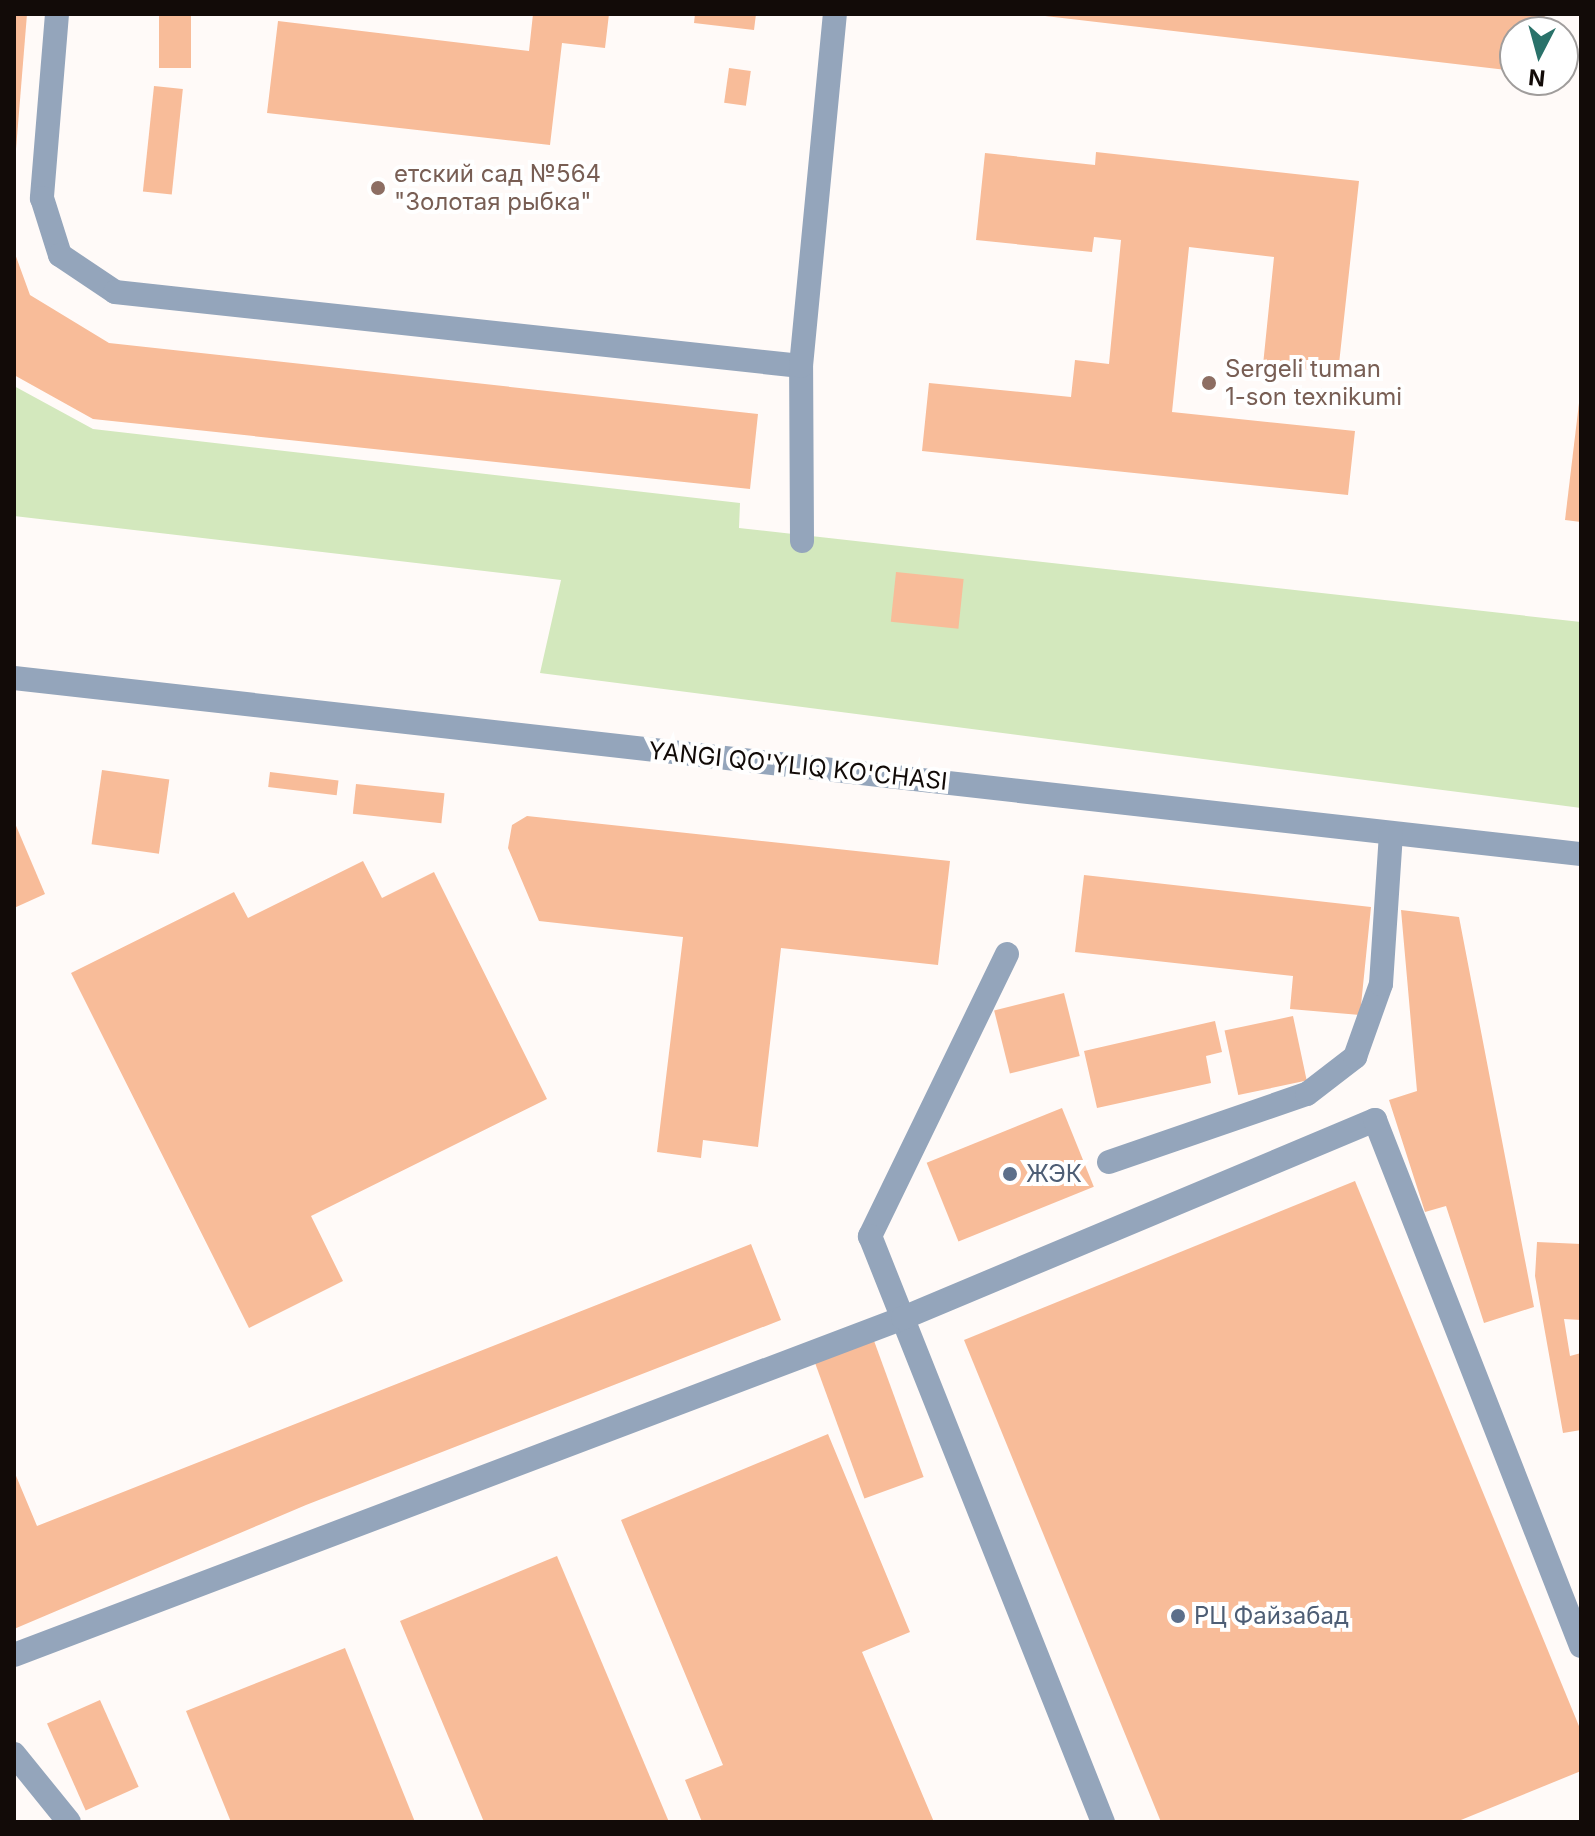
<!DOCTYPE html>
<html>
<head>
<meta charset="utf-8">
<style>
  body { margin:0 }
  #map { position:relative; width:1595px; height:1836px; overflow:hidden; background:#fffaf8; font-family:Inter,sans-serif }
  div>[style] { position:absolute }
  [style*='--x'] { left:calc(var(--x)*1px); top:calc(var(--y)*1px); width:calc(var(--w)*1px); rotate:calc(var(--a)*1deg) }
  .green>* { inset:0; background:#d3e8bd }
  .building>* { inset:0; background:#f8bc99; transform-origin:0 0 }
  .minor>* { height:24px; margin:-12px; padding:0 12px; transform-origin:12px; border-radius:12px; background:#94a5bb }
  .dots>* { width:22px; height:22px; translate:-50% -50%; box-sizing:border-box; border:4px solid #fff; border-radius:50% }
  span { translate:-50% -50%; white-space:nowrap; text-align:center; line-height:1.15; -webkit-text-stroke:8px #fff; paint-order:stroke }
  .education-label { font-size:24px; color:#785e54 }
  .left { translate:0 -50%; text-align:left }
  .street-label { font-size:24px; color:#120b08 }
  .service-label { font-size:24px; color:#4e5e75 }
  .frame { position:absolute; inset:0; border:16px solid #120b08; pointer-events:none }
  .north { position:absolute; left:1499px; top:16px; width:80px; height:80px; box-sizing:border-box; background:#fff; border:2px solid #a09d9c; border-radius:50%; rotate:186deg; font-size:22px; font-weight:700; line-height:32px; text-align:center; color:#120b08 }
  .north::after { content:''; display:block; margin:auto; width:28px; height:36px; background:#2a726a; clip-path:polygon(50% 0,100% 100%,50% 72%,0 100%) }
</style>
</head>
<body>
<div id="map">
  <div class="green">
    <i style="clip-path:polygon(14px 386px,93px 429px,740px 503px,739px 528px,1581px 622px,1581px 808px,540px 673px,561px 580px,14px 516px)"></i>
  </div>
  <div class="building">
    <i style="clip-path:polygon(14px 14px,27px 14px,16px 149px,14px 149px)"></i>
    <i style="left:159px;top:14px;width:32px;height:54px"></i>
    <i style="clip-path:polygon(533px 14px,609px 14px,605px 48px,562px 43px,550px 145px,267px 113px,278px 21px,529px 51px)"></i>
    <i style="clip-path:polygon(695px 14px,756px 14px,754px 30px,694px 23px)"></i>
    <i style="clip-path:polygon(1028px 14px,1545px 14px,1543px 32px,1515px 32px,1515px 71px)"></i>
    <i style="left:729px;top:68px;width:22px;height:35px;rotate:8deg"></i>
    <i style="left:154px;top:86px;width:29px;height:106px;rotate:6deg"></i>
    <i style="clip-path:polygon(1096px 152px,1359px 181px,1338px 373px,1263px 365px,1274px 257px,1189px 247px,1172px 412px,1355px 431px,1348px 495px,922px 451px,929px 383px,1071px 397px,1075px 360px,1109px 364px,1121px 240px,1094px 237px,1092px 252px,976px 240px,985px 153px,1095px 165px)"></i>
    <i style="clip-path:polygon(14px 251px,30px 295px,109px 343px,758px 414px,750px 489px,93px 419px,14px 375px)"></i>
    <i style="clip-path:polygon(1579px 403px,1581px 403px,1581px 522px,1565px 520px)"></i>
    <i style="left:896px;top:572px;width:68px;height:50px;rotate:6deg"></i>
    <i style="left:102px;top:770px;width:68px;height:75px;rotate:8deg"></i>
    <i style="left:270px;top:772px;width:69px;height:15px;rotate:7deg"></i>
    <i style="left:356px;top:784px;width:89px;height:30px;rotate:6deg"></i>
    <i style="clip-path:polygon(527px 816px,950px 861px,938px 965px,781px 948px,758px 1147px,703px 1140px,701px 1158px,657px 1152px,683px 937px,539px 921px,508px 848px,512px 825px)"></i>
    <i style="clip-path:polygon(14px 821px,45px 894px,14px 908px)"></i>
    <i style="clip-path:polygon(363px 861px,382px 898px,434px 872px,547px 1099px,311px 1216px,343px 1281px,249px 1328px,71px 973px,234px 892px,248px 918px)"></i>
    <i style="clip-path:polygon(1084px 875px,1371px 907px,1360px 1015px,1290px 1009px,1293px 976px,1075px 952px)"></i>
    <i style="clip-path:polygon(1401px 910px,1459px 917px,1534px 1307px,1484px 1323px,1446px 1206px,1425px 1212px,1389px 1100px,1417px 1091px)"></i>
    <i style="left:1064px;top:993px;width:65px;height:72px;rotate:76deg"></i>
    <i style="left:1293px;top:1016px;width:66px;height:70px;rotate:78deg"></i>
    <i style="clip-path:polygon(1215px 1021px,1222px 1052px,1206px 1056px,1211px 1083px,1097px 1108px,1084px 1051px)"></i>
    <i style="left:1062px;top:1108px;width:85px;height:146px;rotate:68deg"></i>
    <i style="clip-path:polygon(1355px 1181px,1581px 1731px,1581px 1771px,1456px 1822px,1161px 1822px,964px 1340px)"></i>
    <i style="clip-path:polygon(1537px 1242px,1581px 1244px,1581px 1320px,1564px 1319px,1570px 1356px,1581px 1353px,1581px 1430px,1563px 1433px,1535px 1276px)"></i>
    <i style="clip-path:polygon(751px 1244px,781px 1320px,306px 1505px,14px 1629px,14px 1471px,37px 1526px)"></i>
    <i style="left:873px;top:1338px;width:148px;height:63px;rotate:70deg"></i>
    <i style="clip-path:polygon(828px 1434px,910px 1632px,862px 1652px,934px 1822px,702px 1822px,685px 1780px,723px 1765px,621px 1520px)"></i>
    <i style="clip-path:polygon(557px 1556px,669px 1822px,484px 1822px,400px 1621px)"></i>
    <i style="clip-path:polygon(345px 1648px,415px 1822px,231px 1822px,186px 1711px)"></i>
    <i style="left:100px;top:1700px;width:95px;height:58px;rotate:66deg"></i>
  </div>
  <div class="minor">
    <i style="--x:57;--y:14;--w:185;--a:94.7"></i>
    <i style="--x:42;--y:198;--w:60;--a:72.5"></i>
    <i style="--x:60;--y:255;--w:66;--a:33.9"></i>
    <i style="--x:115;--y:292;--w:690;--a:6.16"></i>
    <i style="--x:802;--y:541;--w:175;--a:-90.3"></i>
    <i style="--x:801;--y:366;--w:354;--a:-84.5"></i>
    <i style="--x:14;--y:678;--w:1577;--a:6.41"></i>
    <i style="--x:1007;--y:954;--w:314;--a:115.9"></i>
    <i style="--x:870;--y:1236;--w:631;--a:68.32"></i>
    <i style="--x:1109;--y:1162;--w:209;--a:-19"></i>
    <i style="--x:1307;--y:1094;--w:61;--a:-37.6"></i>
    <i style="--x:1355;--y:1057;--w:77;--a:-70.4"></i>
    <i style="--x:1381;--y:984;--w:151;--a:-86.2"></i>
    <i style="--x:14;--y:1655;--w:951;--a:-20.76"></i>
    <i style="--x:903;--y:1318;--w:512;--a:-22.76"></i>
    <i style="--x:1375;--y:1120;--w:565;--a:68.61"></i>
    <i style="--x:14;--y:1754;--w:87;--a:51"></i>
  </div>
  <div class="dots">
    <i style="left:378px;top:188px;background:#8d6e63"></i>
    <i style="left:1209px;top:383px;background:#8d6e63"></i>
    <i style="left:1010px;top:1174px;background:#5c6f8a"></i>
    <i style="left:1178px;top:1616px;background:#5c6f8a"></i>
  </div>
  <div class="education-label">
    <span class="left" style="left:394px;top:188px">етский сад №564<br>"Золотая рыбка"</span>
    <span class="left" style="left:1225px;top:383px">Sergeli tuman<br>1-son texnikumi</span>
  </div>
  <div class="street-label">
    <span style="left:798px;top:766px;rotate:6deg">YANGI QO'YLIQ KO'CHASI</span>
  </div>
  <div class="service-label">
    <span class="left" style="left:1026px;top:1174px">ЖЭК</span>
    <span class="left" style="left:1194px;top:1616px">РЦ Файзабад</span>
  </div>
  <div class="frame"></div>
  <div class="north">N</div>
</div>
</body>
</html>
